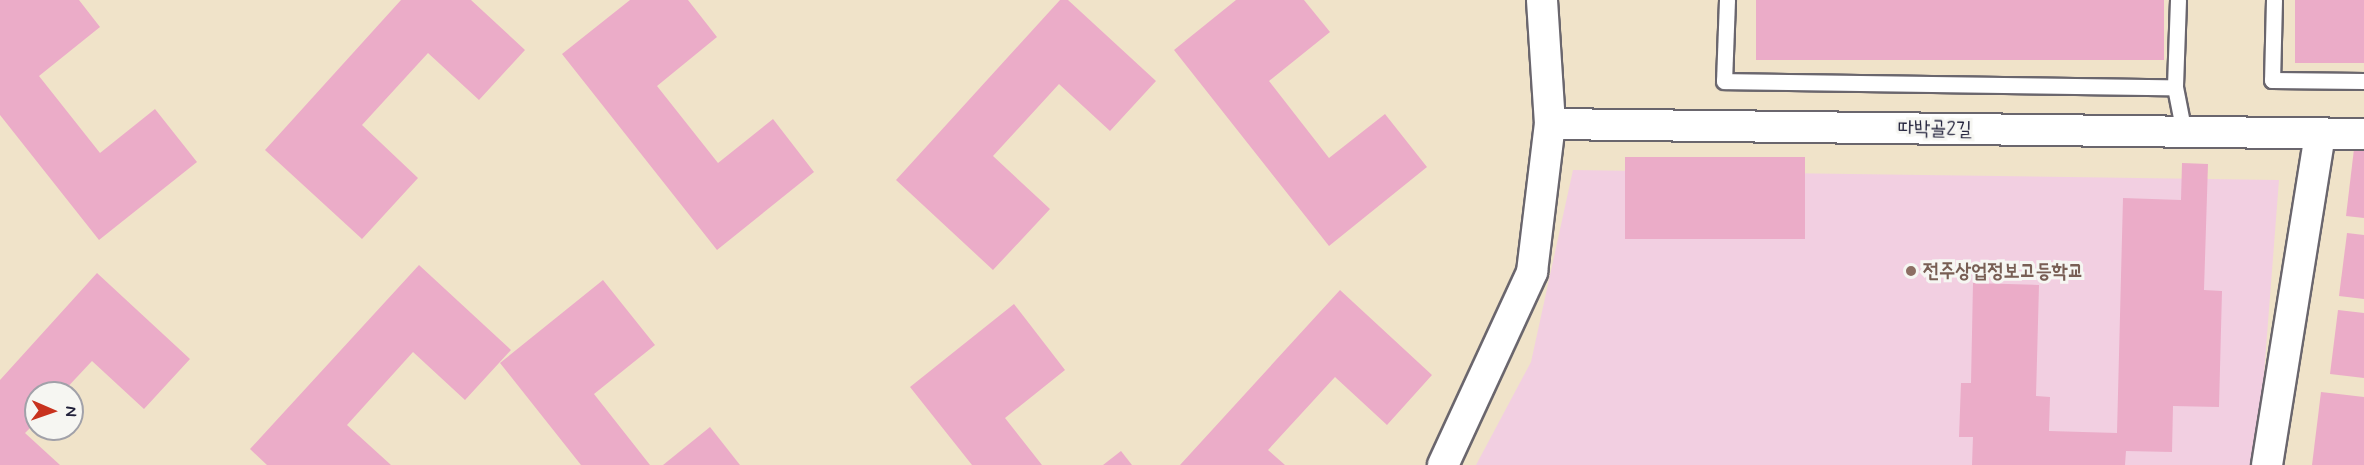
<!DOCTYPE html>
<html>
<head>
<meta charset="utf-8">
<style>
  body { margin:0 }
  #map { position:relative; width:2364px; height:465px; overflow:hidden; background:#f0e3c9; font-family:Mynerve,"Poor Story",sans-serif }
  div>[style] { position:absolute }
  [style*='--x'] { left:calc(var(--x)*1px); top:calc(var(--y)*1px); width:calc(var(--w)*1px); rotate:calc(var(--a)*1deg) }
  .built>* { inset:0; background:#f2cfe1 }
  .building>* { inset:0; background:#ebacc8; transform-origin:0 0 }
  .roads { filter:drop-shadow(2px 0 #6a666d) drop-shadow(-2px 0 #6a666d) drop-shadow(0 2px #6a666d) drop-shadow(0 -2px #6a666d) }
  .lane>* { height:15px; margin:-7.5px; padding:0 7.5px; transform-origin:7.5px; border-radius:7.5px; background:#fff }
  .street>* { height:30px; margin:-15px; padding:0 15px; transform-origin:15px; border-radius:15px; background:#fff }
  .dots>* { width:16px; height:16px; translate:-50% -50%; box-sizing:border-box; border:3px solid #f6f6f2; border-radius:50% }
  span { translate:-50% -50%; white-space:nowrap; text-align:center; line-height:1.15; -webkit-text-stroke:6px #f6f6f2; paint-order:stroke }
  .street-label { font-size:20px; color:#22223b }
  .education-label { font-size:20px; color:#785e54; font-weight:700 }
  .left { translate:0 -50%; text-align:left }
  .north { position:absolute; left:24px; top:381px; width:60px; height:60px; box-sizing:border-box; background:#f6f6f2; border:2px solid #a1a1a9; border-radius:50%; rotate:92deg; font-size:16px; font-weight:700; line-height:24px; text-align:center; color:#22223b }
  .north::after { content:''; display:block; margin:auto; width:21px; height:27px; background:#c8321e; clip-path:polygon(50% 0,100% 100%,50% 72%,0 100%) }
</style>
</head>
<body>
<div id="map">
  <div class="built">
    <i style="clip-path:polygon(1573px 170px,2279px 180px,2257px 465px,1476px 465px,1531px 362px)"></i>
  </div>
  <div class="building">
    <i style="clip-path:polygon(0 0,79px 0,100px 27px,39px 76px,100px 153px,155px 109px,197px 162px,99px 240px,0 115px)"></i>
    <i style="clip-path:polygon(401px 0,471px 0,525px 50px,479px 100px,428px 53px,362px 125px,418px 178px,362px 239px,265px 150px)"></i>
    <i style="clip-path:polygon(630px 0,688px 0,717px 37px,657px 86px,718px 163px,773px 119px,814px 172px,717px 250px,562px 54px)"></i>
    <i style="clip-path:polygon(1060px 0,1068px 0,1156px 81px,1110px 131px,1059px 84px,993px 156px,1050px 209px,993px 270px,896px 180px)"></i>
    <i style="clip-path:polygon(1236px 0,1304px 0,1330px 32px,1269px 81px,1329px 158px,1385px 114px,1427px 167px,1329px 246px,1174px 50px)"></i>
    <i style="left:1756px;top:0;width:408px;height:60px"></i>
    <i style="left:2295px;top:0;width:69px;height:63px"></i>
    <i style="clip-path:polygon(2354px 149px,2364px 150px,2364px 218px,2346px 216px)"></i>
    <i style="left:1625px;top:157px;width:180px;height:82px"></i>
    <i style="clip-path:polygon(2182px 163px,2208px 164px,2204px 290px,2222px 291px,2219px 407px,2173px 406px,2172px 452px,2126px 451px,2125px 465px,1972px 465px,1973px 437px,1959px 437px,1961px 383px,1971px 383px,1973px 283px,2039px 285px,2036px 396px,2050px 397px,2049px 431px,2117px 433px,2123px 198px,2181px 200px)"></i>
    <i style="clip-path:polygon(2347px 233px,2364px 235px,2364px 299px,2339px 296px)"></i>
    <i style="clip-path:polygon(419px 265px,511px 350px,465px 400px,413px 352px,347px 425px,391px 465px,267px 465px,250px 449px)"></i>
    <i style="clip-path:polygon(97px 273px,190px 359px,144px 409px,92px 361px,62px 393px,36px 393px,36px 422px,25px 433px,60px 465px,0 465px,0 380px)"></i>
    <i style="clip-path:polygon(603px 280px,655px 345px,594px 394px,650px 465px,581px 465px,500px 363px)"></i>
    <i style="clip-path:polygon(1340px 290px,1432px 375px,1387px 425px,1335px 377px,1268px 450px,1285px 465px,1180px 465px)"></i>
    <i style="clip-path:polygon(1014px 304px,1065px 370px,1005px 418px,1042px 465px,972px 465px,910px 387px)"></i>
    <i style="clip-path:polygon(2338px 310px,2364px 313px,2364px 378px,2330px 374px)"></i>
    <i style="clip-path:polygon(2321px 392px,2364px 397px,2364px 465px,2312px 465px)"></i>
    <i style="clip-path:polygon(710px 427px,740px 465px,663px 465px)"></i>
    <i style="clip-path:polygon(1121px 451px,1132px 465px,1103px 465px)"></i>
  </div>
  <div class="roads">
    <div class="lane">
      <i style="--x:1727;--y:0;--w:81;--a:92.1"></i>
      <i style="--x:1724;--y:81;--w:451;--a:0.8"></i>
      <i style="--x:2178;--y:0;--w:87;--a:92"></i>
      <i style="--x:2175;--y:87;--w:47;--a:78.9"></i>
      <i style="--x:2274;--y:0;--w:80;--a:91.4"></i>
      <i style="--x:2272;--y:80;--w:92;--a:0.6"></i>
    </div>
    <div class="street">
      <i style="--x:1550;--y:124;--w:814;--a:0.7"></i>
      <i style="--x:1443;--y:465;--w:213;--a:-65.2"></i>
      <i style="--x:1532;--y:272;--w:149;--a:-83.1"></i>
      <i style="--x:1550;--y:124;--w:124;--a:-93.7"></i>
      <i style="--x:2267;--y:465;--w:335;--a:-80.9"></i>
    </div>
  </div>
  <div class="dots">
    <i style="left:1911px;top:271px;background:#8d6e63"></i>
  </div>
  <div class="street-label">
    <span style="left:1935px;top:129px;rotate:1deg">따박골2길</span>
  </div>
  <div class="education-label">
    <span class="left" style="left:1923px;top:271px">전주상업정보고등학교</span>
  </div>
  <div class="north">N</div>
</div>
</body>
</html>
